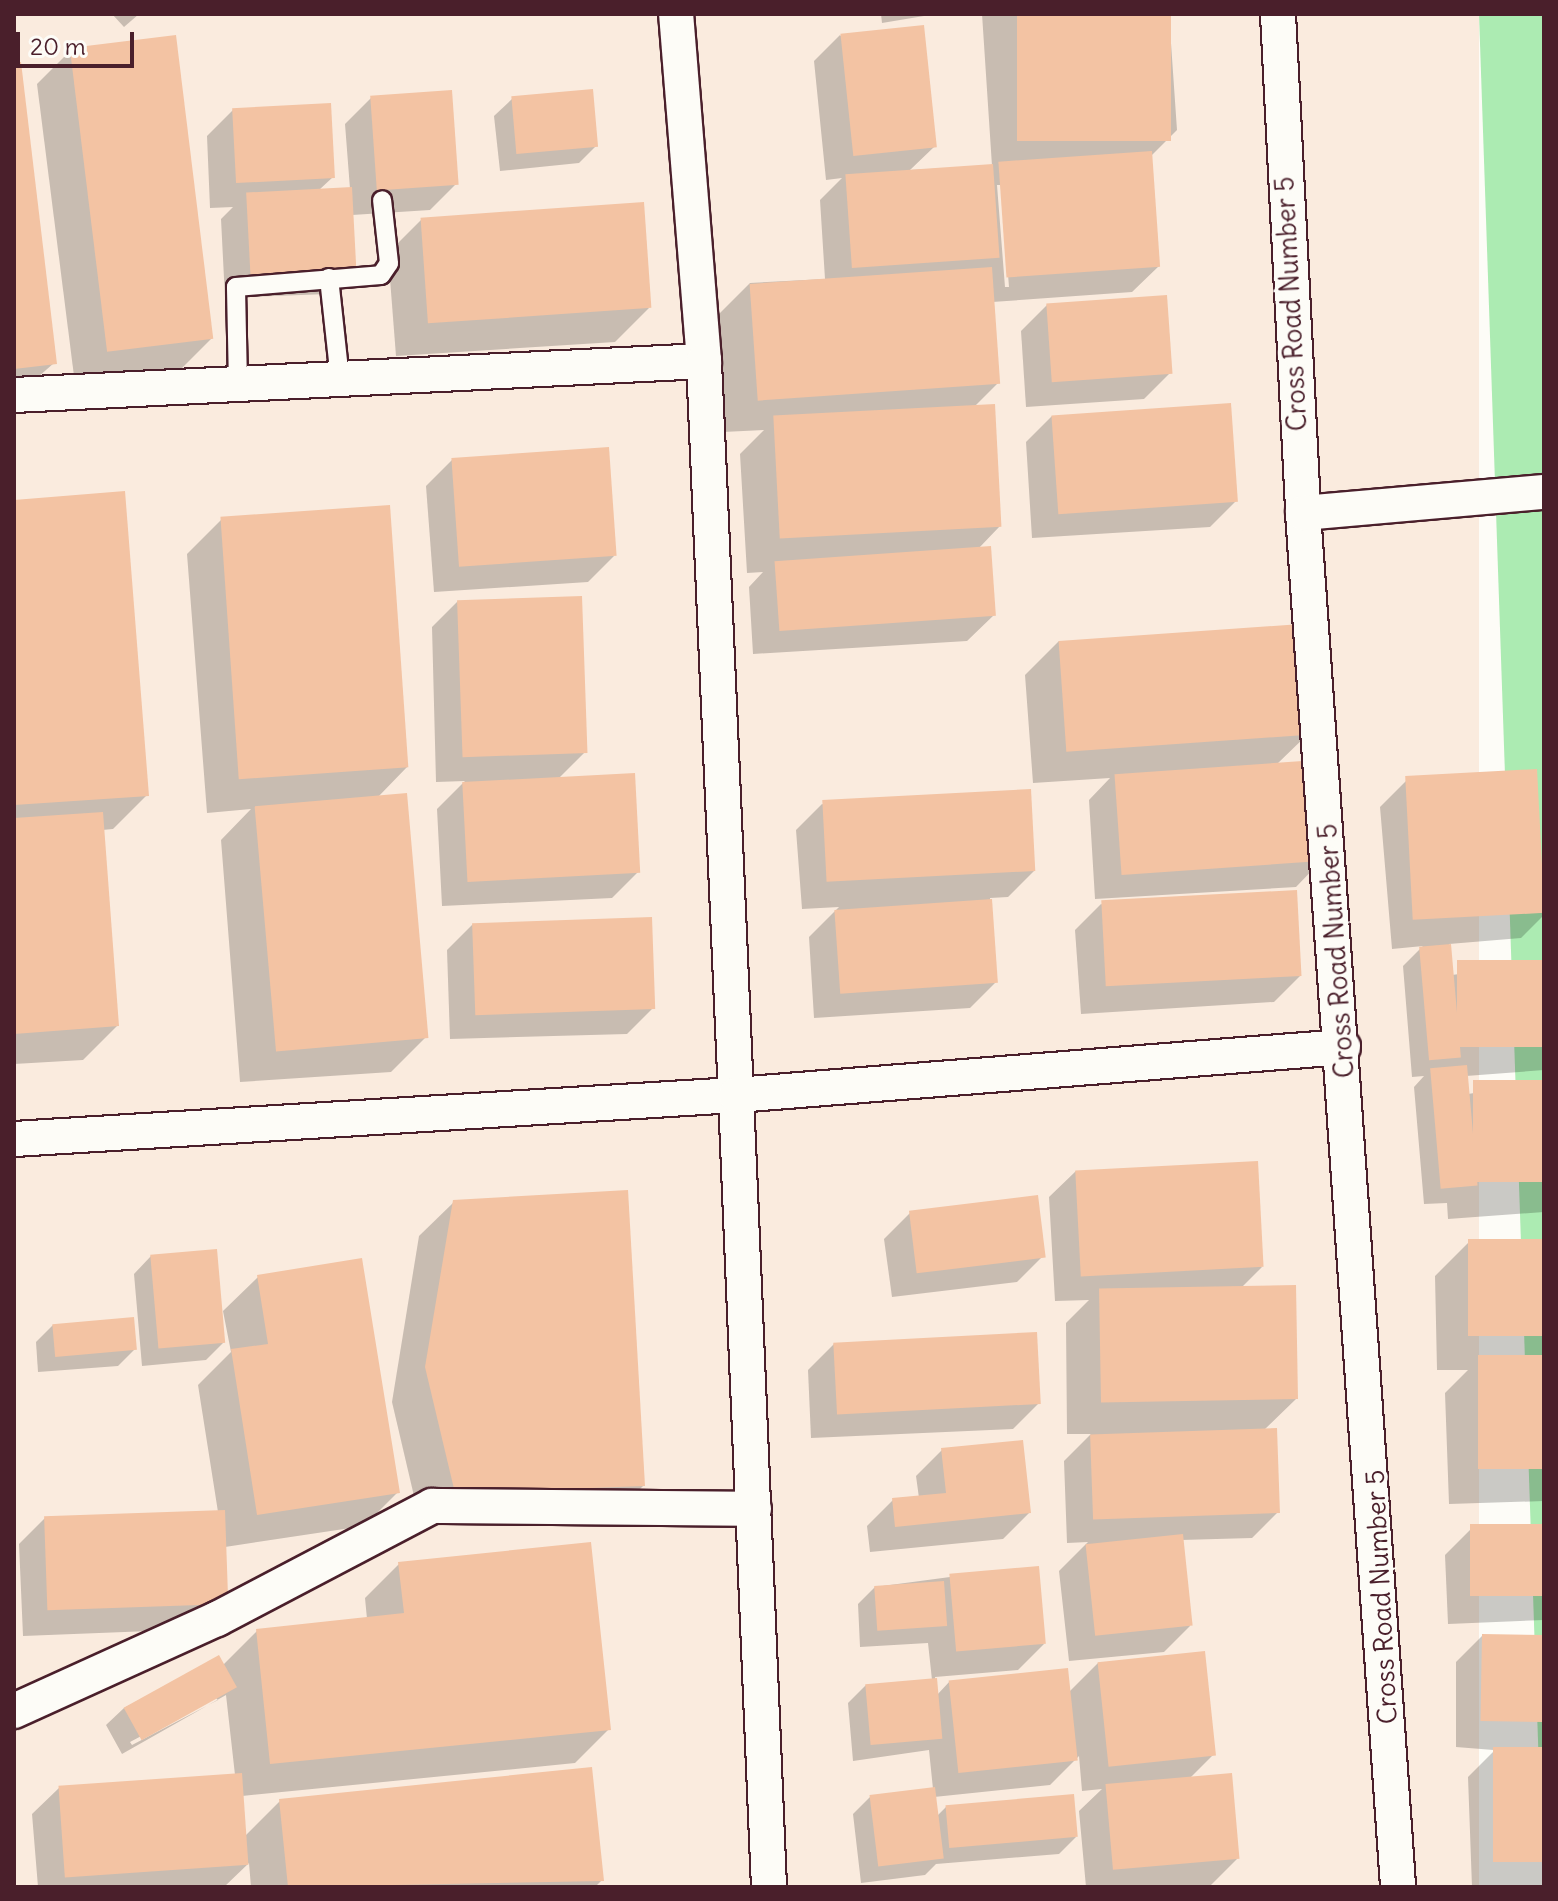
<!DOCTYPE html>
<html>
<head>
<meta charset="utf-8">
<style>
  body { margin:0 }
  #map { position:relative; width:1558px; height:1901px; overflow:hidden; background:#fdfcf7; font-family:Delius,sans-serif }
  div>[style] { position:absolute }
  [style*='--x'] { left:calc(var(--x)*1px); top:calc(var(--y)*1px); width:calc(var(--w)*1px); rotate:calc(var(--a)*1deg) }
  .built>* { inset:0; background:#faebde; transform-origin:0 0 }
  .green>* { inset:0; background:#acebb2 }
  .shadow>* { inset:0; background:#0003 }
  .building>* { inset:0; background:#f3c3a3; transform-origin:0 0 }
  .roads { filter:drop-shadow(2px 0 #4a1f2b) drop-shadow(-2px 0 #4a1f2b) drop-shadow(0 2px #4a1f2b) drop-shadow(0 -2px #4a1f2b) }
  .service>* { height:18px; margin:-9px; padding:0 9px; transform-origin:9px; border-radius:9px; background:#fdfcf7 }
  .minor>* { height:34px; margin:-17px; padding:0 17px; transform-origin:17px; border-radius:17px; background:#fdfcf7 }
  span { translate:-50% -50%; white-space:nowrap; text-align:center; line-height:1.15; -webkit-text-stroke:7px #fdfcf7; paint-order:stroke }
  .street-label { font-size:26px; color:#4a1f2b }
  .frame { position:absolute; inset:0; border:16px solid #4a1f2b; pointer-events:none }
  .scale { position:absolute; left:16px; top:32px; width:118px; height:36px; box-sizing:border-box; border:4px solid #4a1f2b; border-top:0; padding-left:10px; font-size:24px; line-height:28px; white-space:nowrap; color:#4a1f2b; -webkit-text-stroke:6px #fdfcf7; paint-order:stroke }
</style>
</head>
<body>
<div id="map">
  <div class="built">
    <i style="left:14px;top:14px;width:1465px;height:1873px"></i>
  </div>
  <div class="green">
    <i style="clip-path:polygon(1479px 14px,1544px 14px,1544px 1887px,1543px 1887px)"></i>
  </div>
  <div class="shadow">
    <i style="clip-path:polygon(112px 14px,139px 14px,124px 27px)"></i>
    <i style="clip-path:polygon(881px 14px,936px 14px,882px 23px)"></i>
    <i style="clip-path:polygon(evenodd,982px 14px,1169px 14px,1177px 130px,1150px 157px,1159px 266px,1132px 292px,992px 302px,998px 383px,973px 408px,1000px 526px,978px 549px,994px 615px,967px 641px,753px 654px,749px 587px,763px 572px,747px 573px,740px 454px,764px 430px,723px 432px,716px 317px,750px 283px,825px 279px,820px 200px,842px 178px,826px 180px,814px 61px,840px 35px,934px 147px,910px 170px,992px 166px,982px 14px,997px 185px,1001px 185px,1009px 287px,1005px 287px,997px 185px)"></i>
    <i style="clip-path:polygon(71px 50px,212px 338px,178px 372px,75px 384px,37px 84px)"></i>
    <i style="clip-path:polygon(14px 65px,54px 363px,14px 398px)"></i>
    <i style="clip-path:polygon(371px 98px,456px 184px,430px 210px,352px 215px,328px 294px,225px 298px,221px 219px,233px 207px,210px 208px,207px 136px,233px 110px,333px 177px,319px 190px,350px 189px,345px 124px)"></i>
    <i style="clip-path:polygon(512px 99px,596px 146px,579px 163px,500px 171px,494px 116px)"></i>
    <i style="clip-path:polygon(422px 219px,649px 308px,615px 342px,396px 356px,388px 253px)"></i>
    <i style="clip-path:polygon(1047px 305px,1170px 373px,1144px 399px,1026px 407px,1021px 331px)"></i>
    <i style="clip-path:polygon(1052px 416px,1236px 501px,1210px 527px,1032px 538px,1026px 442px)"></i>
    <i style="clip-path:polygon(452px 460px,614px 556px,588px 582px,434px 592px,426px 486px)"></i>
    <i style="clip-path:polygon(14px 502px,147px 795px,113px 829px,102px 830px,117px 1026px,83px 1060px,14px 1064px)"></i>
    <i style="clip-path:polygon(221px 520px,408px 766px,378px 797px,425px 1038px,391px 1072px,240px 1082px,221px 840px,251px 809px,207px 813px,187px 554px)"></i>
    <i style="clip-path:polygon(458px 601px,585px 752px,558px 779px,638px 872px,612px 898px,442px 906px,437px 809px,465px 781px,436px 782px,432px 627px)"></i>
    <i style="clip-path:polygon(1059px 641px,1307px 735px,1277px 764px,1322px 860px,1296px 887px,1095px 899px,1089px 800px,1110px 778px,1033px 783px,1025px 675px)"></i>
    <i style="clip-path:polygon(1536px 771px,1544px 915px,1521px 938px,1449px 944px,1452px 975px,1544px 962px,1544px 1070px,1466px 1076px,1468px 1094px,1544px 1082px,1544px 1212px,1448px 1219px,1447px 1203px,1424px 1204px,1414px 1087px,1424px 1076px,1412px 1077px,1403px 966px,1423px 946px,1392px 949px,1380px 807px,1406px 781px)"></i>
    <i style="clip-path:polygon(822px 804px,1034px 871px,1008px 897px,990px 898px,996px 982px,970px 1008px,814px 1018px,809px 937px,839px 907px,802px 909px,796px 830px)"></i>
    <i style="clip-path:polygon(1101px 904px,1300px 976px,1274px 1002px,1081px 1014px,1075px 930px)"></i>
    <i style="clip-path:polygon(473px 924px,653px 1008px,627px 1034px,450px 1039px,447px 950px)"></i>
    <i style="clip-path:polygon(1076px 1171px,1262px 1267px,1241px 1288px,1296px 1399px,1264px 1430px,1278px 1512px,1252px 1538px,1181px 1540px,1190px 1626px,1164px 1652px,1069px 1661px,1059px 1571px,1088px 1542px,1067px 1543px,1064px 1461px,1091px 1434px,1067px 1434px,1066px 1323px,1089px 1300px,1055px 1301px,1049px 1197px)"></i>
    <i style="clip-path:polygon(454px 1202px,643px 1486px,609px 1519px,421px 1526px,392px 1402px,419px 1236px)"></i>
    <i style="clip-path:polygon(910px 1213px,1043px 1256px,1017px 1282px,892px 1297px,884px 1239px)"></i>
    <i style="clip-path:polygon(1544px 1241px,1544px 1501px,1449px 1504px,1445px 1393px,1468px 1370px,1437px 1370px,1435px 1276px,1469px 1242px)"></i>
    <i style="clip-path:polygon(151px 1256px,224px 1342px,206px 1360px,142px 1366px,134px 1274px)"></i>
    <i style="clip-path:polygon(258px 1277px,398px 1492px,364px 1526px,225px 1547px,201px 1629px,23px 1636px,19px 1544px,45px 1518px,218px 1512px,198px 1385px,231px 1352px,223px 1311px)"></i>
    <i style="clip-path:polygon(53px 1325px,135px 1349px,118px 1366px,38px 1372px,36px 1342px)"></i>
    <i style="clip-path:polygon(834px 1344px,1039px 1403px,1013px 1429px,811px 1438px,808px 1370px)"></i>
    <i style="clip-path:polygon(942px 1450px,1029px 1513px,1003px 1539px,870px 1552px,867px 1526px,893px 1500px,919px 1498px,916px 1476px)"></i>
    <i style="clip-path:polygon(1544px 1526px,1544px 1620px,1448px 1624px,1445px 1555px,1471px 1529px)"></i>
    <i style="clip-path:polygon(evenodd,399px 1564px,609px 1729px,575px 1763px,242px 1796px,245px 1836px,280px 1801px,602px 1880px,595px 1887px,251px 1887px,249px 1863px,224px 1887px,38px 1887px,32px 1814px,59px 1788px,235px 1775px,226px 1695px,122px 1754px,106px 1725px,124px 1708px,219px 1658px,223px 1665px,257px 1631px,367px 1619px,365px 1598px,399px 1564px,215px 1697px,218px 1700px,132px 1745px,130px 1742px,215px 1697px)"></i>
    <i style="clip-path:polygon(950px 1577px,1044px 1644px,1018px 1670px,935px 1677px,937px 1695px,950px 1681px,1069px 1692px,1098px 1663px,1214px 1754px,1190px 1778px,1237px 1859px,1211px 1885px,1086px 1887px,1079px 1811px,1102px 1789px,1082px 1791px,1079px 1756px,1050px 1785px,934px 1797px,937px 1816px,946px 1807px,1076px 1837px,1059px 1854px,936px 1864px,925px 1875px,861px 1883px,853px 1814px,870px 1797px,933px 1789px,929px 1750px,853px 1761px,848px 1703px,866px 1685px,932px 1680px,928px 1643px,860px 1647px,858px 1604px,875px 1587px)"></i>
    <i style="clip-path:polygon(1482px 1636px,1544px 1637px,1544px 1887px,1472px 1887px,1468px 1777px,1494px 1751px,1506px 1751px,1456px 1747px,1456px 1662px)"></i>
  </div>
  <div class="building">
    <i style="left:1017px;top:14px;width:154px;height:127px"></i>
    <i style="left:924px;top:25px;width:123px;height:84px;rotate:84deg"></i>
    <i style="left:176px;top:35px;width:306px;height:107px;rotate:83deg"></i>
    <i style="clip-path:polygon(21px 62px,57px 364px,14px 369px,14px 63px)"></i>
    <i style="left:593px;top:89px;width:58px;height:82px;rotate:85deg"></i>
    <i style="left:452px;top:90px;width:95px;height:82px;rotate:86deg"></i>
    <i style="left:331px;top:103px;width:75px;height:99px;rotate:87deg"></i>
    <i style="left:1152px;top:151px;width:116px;height:154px;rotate:86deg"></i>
    <i style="left:993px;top:164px;width:94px;height:148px;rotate:86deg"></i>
    <i style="left:352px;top:187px;width:82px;height:106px;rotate:87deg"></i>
    <i style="left:644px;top:202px;width:106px;height:224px;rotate:86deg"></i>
    <i style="left:992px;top:267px;width:117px;height:243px;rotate:86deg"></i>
    <i style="left:1167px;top:295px;width:79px;height:121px;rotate:86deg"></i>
    <i style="left:1231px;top:403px;width:99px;height:180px;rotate:86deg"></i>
    <i style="left:995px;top:404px;width:123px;height:222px;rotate:87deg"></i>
    <i style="left:609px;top:447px;width:109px;height:158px;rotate:86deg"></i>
    <i style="clip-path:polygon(125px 491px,149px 796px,14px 805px,14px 500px)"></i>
    <i style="left:390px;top:505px;width:263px;height:170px;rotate:86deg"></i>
    <i style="left:991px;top:546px;width:70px;height:217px;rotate:86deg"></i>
    <i style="left:582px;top:596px;width:157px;height:125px;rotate:88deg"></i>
    <i style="left:1301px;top:624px;width:111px;height:243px;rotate:86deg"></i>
    <i style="left:1317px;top:760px;width:101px;height:203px;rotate:86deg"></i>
    <i style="left:1537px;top:769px;width:144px;height:132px;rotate:87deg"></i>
    <i style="left:635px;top:773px;width:100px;height:173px;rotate:87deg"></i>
    <i style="left:1031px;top:789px;width:82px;height:209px;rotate:87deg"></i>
    <i style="left:407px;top:793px;width:246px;height:153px;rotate:85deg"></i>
    <i style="clip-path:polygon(103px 812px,119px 1026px,14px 1034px,14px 818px)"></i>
    <i style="left:1297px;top:890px;width:86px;height:196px;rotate:87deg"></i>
    <i style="left:992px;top:899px;width:84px;height:158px;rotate:86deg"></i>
    <i style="left:652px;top:917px;width:92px;height:180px;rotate:88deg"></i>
    <i style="left:1451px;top:944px;width:114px;height:32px;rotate:85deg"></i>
    <i style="left:1544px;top:960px;width:87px;height:87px;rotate:90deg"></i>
    <i style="left:1467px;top:1065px;width:121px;height:37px;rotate:85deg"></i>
    <i style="left:1544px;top:1080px;width:102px;height:71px;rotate:90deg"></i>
    <i style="left:1258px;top:1161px;width:106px;height:183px;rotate:87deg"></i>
    <i style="clip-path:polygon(628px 1190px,645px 1486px,455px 1493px,425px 1367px,453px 1200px)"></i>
    <i style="left:1038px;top:1195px;width:63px;height:130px;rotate:83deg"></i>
    <i style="left:1544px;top:1239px;width:97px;height:76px;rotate:90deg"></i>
    <i style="left:217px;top:1249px;width:94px;height:67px;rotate:85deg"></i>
    <i style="clip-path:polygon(362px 1258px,400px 1493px,257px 1515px,231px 1349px,268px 1344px,257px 1275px)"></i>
    <i style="left:1296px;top:1285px;width:114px;height:197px;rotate:89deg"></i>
    <i style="left:134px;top:1317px;width:33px;height:82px;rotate:85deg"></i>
    <i style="left:1037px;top:1332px;width:72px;height:204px;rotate:87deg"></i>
    <i style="left:1544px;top:1355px;width:114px;height:66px;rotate:90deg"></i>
    <i style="left:1277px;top:1428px;width:85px;height:187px;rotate:88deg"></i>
    <i style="clip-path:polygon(1023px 1440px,1031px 1513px,895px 1527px,892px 1498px,946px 1493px,941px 1448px)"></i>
    <i style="left:225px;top:1510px;width:94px;height:181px;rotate:88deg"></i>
    <i style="left:1544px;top:1524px;width:72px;height:74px;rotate:90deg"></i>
    <i style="left:1183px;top:1534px;width:92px;height:98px;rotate:84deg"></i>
    <i style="clip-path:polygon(591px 1542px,611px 1730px,270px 1764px,256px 1629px,404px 1613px,398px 1562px)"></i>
    <i style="left:1039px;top:1566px;width:78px;height:90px;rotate:85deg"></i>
    <i style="left:944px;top:1581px;width:45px;height:70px;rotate:86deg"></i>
    <i style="left:1482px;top:1634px;width:62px;height:87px;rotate:1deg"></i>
    <i style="left:1205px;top:1651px;width:105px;height:108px;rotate:84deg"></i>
    <i style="left:219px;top:1655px;width:37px;height:109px;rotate:61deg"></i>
    <i style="left:1068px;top:1668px;width:93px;height:120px;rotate:84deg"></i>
    <i style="left:937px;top:1678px;width:61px;height:72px;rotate:85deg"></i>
    <i style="left:1544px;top:1747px;width:115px;height:51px;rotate:90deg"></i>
    <i style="clip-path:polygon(592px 1767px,604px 1881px,288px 1887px,279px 1799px)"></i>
    <i style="left:242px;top:1773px;width:92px;height:184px;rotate:86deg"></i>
    <i style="left:1232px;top:1773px;width:86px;height:127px;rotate:85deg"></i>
    <i style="left:935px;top:1787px;width:72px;height:66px;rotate:83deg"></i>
    <i style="left:1074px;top:1794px;width:43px;height:129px;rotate:85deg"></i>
  </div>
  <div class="roads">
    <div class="service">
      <i style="--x:329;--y:278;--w:102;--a:83.8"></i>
      <i style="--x:238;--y:384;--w:97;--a:-91.2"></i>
      <i style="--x:236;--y:287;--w:145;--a:-4.7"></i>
      <i style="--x:381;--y:275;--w:14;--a:-56"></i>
      <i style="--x:389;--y:263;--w:63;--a:-96.3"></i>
    </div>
    <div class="minor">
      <i style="--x:1278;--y:14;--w:500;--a:87.1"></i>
      <i style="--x:1303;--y:513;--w:1377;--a:86.04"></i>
      <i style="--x:14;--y:395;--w:691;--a:-2.82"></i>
      <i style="--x:704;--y:361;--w:348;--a:-94.6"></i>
      <i style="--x:1303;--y:513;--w:242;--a:-5"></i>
      <i style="--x:14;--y:1139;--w:723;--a:-3.49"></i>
      <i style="--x:736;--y:1095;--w:735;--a:-92.5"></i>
      <i style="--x:14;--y:1711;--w:223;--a:-24.4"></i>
      <i style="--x:217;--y:1619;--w:243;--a:-27.7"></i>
      <i style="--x:432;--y:1506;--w:322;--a:0.5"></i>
      <i style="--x:769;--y:1887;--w:793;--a:-92.39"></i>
      <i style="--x:736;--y:1095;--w:609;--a:-4.52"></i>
    </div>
  </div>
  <div class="street-label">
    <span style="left:1291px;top:304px;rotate:-93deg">Cross Road Number 5</span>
    <span style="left:1336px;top:951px;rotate:-94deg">Cross Road Number 5</span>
    <span style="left:1381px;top:1597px;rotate:-93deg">Cross Road Number 5</span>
  </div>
  <div class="frame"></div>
  <div class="scale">20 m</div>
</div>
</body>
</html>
